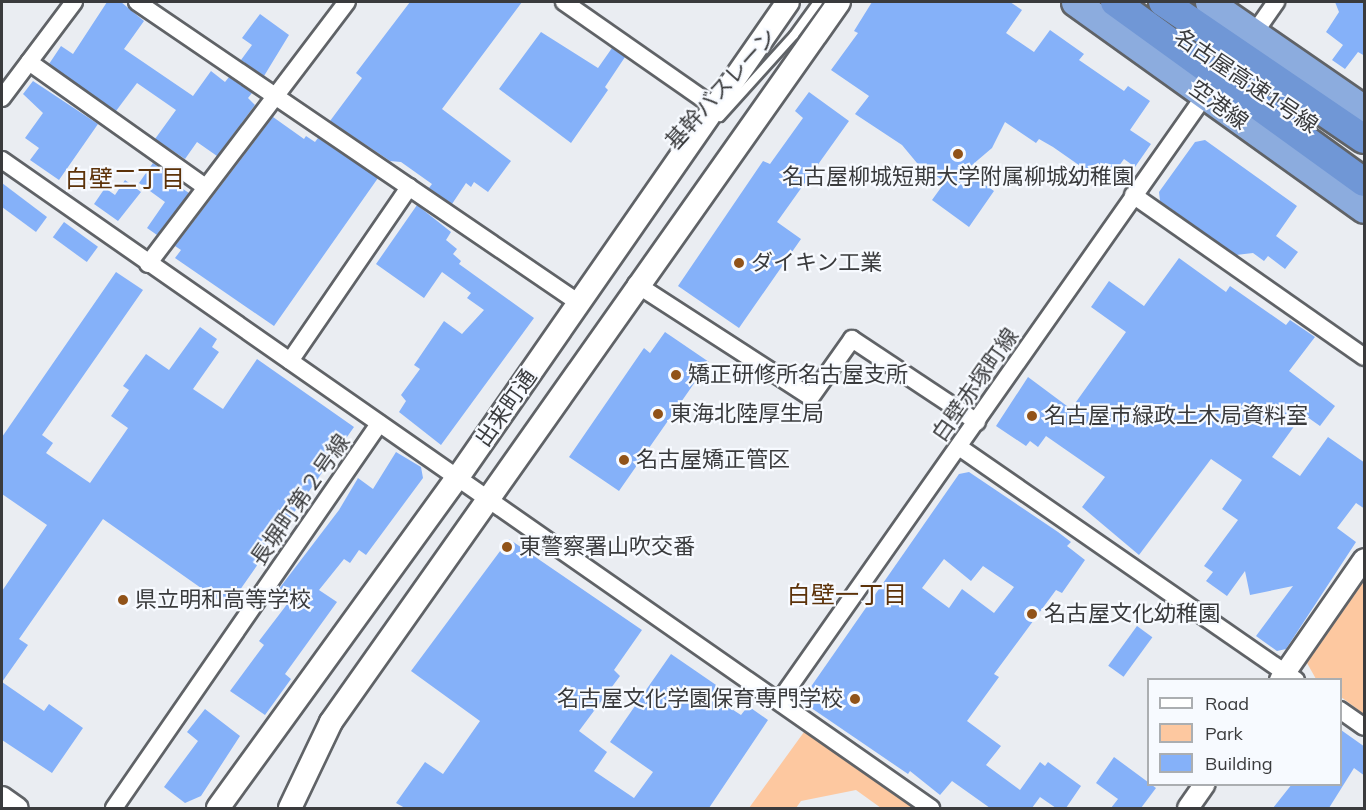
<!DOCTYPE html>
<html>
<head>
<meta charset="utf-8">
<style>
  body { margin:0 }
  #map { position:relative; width:1366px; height:810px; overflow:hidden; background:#eaedf2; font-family:Mulish,"Noto Sans JP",sans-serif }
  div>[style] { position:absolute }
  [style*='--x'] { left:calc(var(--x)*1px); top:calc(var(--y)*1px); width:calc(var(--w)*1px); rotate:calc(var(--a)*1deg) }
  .green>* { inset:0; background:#fdc8a0 }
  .building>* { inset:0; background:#85b1f9; transform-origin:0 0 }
  .roads { filter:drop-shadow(2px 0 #606367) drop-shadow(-2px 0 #606367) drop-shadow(0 2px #606367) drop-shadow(0 -2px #606367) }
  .service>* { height:8px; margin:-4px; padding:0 4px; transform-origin:4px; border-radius:4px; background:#fff }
  .minor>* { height:16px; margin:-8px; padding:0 8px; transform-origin:8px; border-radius:8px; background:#fff }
  .tertiary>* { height:20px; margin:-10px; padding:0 10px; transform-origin:10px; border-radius:10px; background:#fff }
  .secondary>* { height:22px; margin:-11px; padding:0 11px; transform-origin:11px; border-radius:11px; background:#fff }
  .trunk>* { height:27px; margin:-13.5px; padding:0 13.5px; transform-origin:13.5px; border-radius:13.5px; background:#8cacde }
  .motorway>* { height:28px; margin:-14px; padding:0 14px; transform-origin:14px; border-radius:14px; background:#7097d6 }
  .dots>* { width:16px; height:16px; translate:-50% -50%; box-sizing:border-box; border:3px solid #f7faff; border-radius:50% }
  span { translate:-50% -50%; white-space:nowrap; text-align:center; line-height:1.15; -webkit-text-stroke:4.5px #f7faff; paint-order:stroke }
  .street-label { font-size:22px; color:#3a3b3d }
  .poi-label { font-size:22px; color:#3a3b3d }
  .left { translate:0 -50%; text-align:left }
  .right { translate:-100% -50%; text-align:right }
  .neighbourhood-label { font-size:24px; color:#5c3209 }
  .frame { position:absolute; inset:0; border:3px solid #3a3b3d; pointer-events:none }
  .legend { position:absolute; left:1147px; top:678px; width:195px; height:108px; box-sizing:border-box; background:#f7faff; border:2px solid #abaeb1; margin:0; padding:8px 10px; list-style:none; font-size:18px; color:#3a3b3d }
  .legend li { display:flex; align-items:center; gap:12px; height:30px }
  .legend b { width:30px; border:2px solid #abaeb1 }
</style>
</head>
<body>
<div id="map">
  <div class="green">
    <i style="clip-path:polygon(1364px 581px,1364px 714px,1341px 697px,1340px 680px,1316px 679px,1307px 663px)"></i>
    <i style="clip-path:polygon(804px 732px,913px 808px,881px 808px,856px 790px,801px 801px,796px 808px,749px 808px)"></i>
  </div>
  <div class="building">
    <i style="clip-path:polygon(107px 2px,121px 2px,144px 21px,124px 49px,193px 96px,211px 71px,225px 82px,229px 77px,252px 93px,248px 98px,255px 105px,217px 156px,197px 142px,185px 159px,155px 139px,176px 110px,137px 83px,116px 111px,49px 64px,61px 46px,73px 54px)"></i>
    <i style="clip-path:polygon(410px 2px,522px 2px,442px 109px,511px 161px,488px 192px,474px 182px,471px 187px,466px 183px,452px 204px,429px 188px,432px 184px,401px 162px,390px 161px,330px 121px,362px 78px,356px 73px)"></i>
    <i style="clip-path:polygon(872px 2px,1010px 2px,1022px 10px,1006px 33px,1034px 52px,1050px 30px,1084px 54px,1079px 60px,1124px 91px,1128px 86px,1150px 101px,1130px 130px,1151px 144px,1135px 167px,1124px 159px,1106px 184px,1053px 147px,1039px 139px,1036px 143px,1005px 122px,992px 148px,965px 171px,994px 191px,969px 227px,932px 200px,945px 182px,917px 163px,902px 145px,855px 114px,869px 96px,831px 70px,858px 33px,854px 31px)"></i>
    <i style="clip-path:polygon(1335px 2px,1365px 2px,1365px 56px,1358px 52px,1345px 69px,1332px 60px,1343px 45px,1326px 32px,1339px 12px)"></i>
    <i style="clip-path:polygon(260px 14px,289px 35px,264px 76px,241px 60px,252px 45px,242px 38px)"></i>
    <i style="clip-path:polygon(541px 32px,598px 68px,612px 48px,625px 57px,605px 87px,608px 90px,571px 143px,499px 89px)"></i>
    <i style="clip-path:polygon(33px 81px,98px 124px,59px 180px,30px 160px,39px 148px,25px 138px,43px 113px,23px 94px)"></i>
    <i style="clip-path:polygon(809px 92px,849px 121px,777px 222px,801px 239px,739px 328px,678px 286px,763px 161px,770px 164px,803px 118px,795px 111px)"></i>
    <i style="clip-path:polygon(273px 117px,304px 139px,306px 136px,315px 142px,318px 138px,378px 178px,274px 326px,175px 258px,181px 250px,175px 246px)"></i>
    <i style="clip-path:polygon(1205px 140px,1297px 206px,1276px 236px,1298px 252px,1285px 269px,1268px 256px,1264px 261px,1253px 253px,1236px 255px,1160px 201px,1159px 192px,1195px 142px)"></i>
    <i style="clip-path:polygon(153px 163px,183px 184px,180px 187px,189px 193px,157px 235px,147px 228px,165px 202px,139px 183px)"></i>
    <i style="clip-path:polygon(125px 180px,141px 192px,118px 221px,94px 204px,105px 188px,115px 195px)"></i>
    <i style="clip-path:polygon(2px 183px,47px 217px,36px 232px,2px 207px)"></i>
    <i style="clip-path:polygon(417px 205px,451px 232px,446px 240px,457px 249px,453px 254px,461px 261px,459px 264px,534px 318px,441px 445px,399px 412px,406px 401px,401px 395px,420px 369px,414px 365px,444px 321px,462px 334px,484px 310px,467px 298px,471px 293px,442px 272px,424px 298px,376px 264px)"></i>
    <i style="left:64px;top:222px;width:42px;height:19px;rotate:36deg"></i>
    <i style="clip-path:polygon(1179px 258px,1226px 292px,1230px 286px,1286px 325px,1290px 320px,1315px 337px,1289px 371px,1335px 406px,1320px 426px,1303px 414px,1272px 457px,1300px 476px,1328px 437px,1365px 463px,1365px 509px,1356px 503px,1337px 528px,1356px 542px,1286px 649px,1277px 651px,1256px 636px,1293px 586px,1250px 595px,1245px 571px,1227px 596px,1206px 581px,1213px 572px,1204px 566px,1238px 520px,1222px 509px,1242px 480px,1211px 459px,1139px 555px,1082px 507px,1105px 477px,1046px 436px,1038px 447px,1030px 441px,1026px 446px,996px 426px,1028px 377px,1071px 409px,1126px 332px,1091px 307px,1109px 281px,1144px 306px)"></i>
    <i style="clip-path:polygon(116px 272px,143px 290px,42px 435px,53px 443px,46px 453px,90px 483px,128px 428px,111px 416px,129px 390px,123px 386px,146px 354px,169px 370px,200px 327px,217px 339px,212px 347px,219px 352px,193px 389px,223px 409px,257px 359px,354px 427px,228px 607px,103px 519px,19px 639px,28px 645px,2px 682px,44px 711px,49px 704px,83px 728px,52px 773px,2px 740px,2px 591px,47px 525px,2px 494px,2px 437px)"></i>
    <i style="clip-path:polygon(665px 332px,709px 362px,619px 491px,569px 457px,644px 348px,650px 353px)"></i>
    <i style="clip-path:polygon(396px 452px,421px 467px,423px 478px,366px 555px,359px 550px,350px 563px,344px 559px,319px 590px,337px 602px,285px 674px,291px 679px,265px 715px,230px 691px,264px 645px,259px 641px,288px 603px,275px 594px,339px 510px,358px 478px,373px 489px)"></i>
    <i style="clip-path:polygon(evenodd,969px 472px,1058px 532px,1071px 542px,1067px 546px,1085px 560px,1062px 593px,1056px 590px,994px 674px,999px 677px,967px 721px,1001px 746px,986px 765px,1020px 790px,1040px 762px,1045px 766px,1048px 762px,1081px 786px,1066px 808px,1056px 808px,1040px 797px,1032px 808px,990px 808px,952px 781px,940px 795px,910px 771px,908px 774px,801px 701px,959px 474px,969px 472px,944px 559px,971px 581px,983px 566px,1014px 587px,994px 613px,962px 589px,949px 608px,922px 588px,944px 559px)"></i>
    <i style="clip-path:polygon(509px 539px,642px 630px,614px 670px,620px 676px,579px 731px,607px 752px,594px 771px,634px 798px,653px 772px,610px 742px,671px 654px,719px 687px,713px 697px,741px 715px,748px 706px,768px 720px,709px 808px,405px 808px,396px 803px,425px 762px,443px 774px,480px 721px,411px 671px)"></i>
    <i style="left:1137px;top:626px;width:19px;height:49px;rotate:36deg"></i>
    <i style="clip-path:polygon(205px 709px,240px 736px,201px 796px,185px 803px,164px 787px,198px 741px,187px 732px)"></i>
    <i style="clip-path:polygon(1341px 730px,1365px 747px,1365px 776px,1354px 768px,1329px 808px,1273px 808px,1292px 784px,1341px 784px)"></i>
    <i style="clip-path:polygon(1114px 757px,1156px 788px,1141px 808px,1111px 808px,1118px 799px,1096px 783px)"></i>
  </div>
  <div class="roads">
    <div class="service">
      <i style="--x:720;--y:117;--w:110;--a:-47.9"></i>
      <i style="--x:794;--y:35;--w:41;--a:-54"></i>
    </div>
    <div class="minor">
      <i style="--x:137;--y:2;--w:535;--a:34.25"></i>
      <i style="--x:564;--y:2;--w:182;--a:34.9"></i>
      <i style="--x:1255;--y:32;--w:37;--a:-55"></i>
      <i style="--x:29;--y:62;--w:214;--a:35.3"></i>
      <i style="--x:2;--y:98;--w:120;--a:-53.1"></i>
      <i style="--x:2;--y:160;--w:1133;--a:34.9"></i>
      <i style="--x:1133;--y:195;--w:282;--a:35"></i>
      <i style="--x:148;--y:264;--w:329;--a:-52.8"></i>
      <i style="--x:636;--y:284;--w:208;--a:32.9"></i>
      <i style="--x:811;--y:397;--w:71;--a:-54.7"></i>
      <i style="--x:852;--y:339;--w:150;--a:33.6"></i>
      <i style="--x:290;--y:361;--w:211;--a:-55.6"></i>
      <i style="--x:959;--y:447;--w:410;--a:34.7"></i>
      <i style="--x:780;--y:700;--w:739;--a:-54.91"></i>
      <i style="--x:1340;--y:710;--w:29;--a:35"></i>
      <i style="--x:114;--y:808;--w:467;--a:-55.4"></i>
    </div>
    <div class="tertiary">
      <i style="--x:1280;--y:680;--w:147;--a:-55.2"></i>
      <i style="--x:2;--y:797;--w:19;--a:35"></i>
      <i style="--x:1188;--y:808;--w:29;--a:-55"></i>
    </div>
    <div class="secondary">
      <i style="--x:218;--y:808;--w:409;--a:-54.1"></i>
      <i style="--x:458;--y:477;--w:578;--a:-55.21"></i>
      <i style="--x:290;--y:808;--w:95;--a:-64.5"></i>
      <i style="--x:331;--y:722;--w:881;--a:-54.79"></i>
    </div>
    <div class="trunk">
      <i style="--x:1075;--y:2;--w:355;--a:35.6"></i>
      <i style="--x:1209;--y:2;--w:188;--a:34.6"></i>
    </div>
    <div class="motorway">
      <i style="--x:1115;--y:2;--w:307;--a:35.9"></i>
      <i style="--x:1163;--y:2;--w:243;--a:34.3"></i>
    </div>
  </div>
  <div class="dots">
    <i style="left:958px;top:154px;background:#915319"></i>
    <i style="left:739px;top:263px;background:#915319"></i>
    <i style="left:676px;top:375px;background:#915319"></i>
    <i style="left:658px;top:414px;background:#915319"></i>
    <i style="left:1032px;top:416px;background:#915319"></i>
    <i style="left:624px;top:460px;background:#915319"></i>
    <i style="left:507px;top:547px;background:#915319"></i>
    <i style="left:123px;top:600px;background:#915319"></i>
    <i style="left:1032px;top:614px;background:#915319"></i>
    <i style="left:855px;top:699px;background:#915319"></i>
  </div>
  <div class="street-label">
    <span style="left:1246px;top:81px;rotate:34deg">名古屋高速1号線</span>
    <span style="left:721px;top:89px;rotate:-48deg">基幹バスレーン</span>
    <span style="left:1219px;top:105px;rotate:36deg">空港線</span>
    <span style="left:975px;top:385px;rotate:-55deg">白壁赤塚町線</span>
    <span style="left:506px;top:408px;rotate:-55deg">出来町通</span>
    <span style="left:300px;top:500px;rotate:-55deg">長塀町第２号線</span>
  </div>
  <div class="poi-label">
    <span style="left:958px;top:177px">名古屋柳城短期大学附属柳城幼稚園</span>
    <span class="left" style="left:751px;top:263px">ダイキン工業</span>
    <span class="left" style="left:688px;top:375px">矯正研修所名古屋支所</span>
    <span class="left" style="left:670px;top:414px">東海北陸厚生局</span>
    <span class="left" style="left:1044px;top:416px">名古屋市緑政土木局資料室</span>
    <span class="left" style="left:636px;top:460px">名古屋矯正管区</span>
    <span class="left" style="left:519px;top:547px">東警察署山吹交番</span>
    <span class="left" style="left:135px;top:600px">県立明和高等学校</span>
    <span class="left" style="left:1044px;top:614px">名古屋文化幼稚園</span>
    <span class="right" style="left:843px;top:699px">名古屋文化学園保育専門学校</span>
  </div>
  <div class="neighbourhood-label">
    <span style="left:125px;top:179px">白壁二丁目</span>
    <span style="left:847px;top:595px">白壁一丁目</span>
  </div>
  <div class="frame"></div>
  <ul class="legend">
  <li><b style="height:8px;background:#fff"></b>Road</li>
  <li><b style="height:16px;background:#fdc8a0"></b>Park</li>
  <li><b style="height:16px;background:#85b1f9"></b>Building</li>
  </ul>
</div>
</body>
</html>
